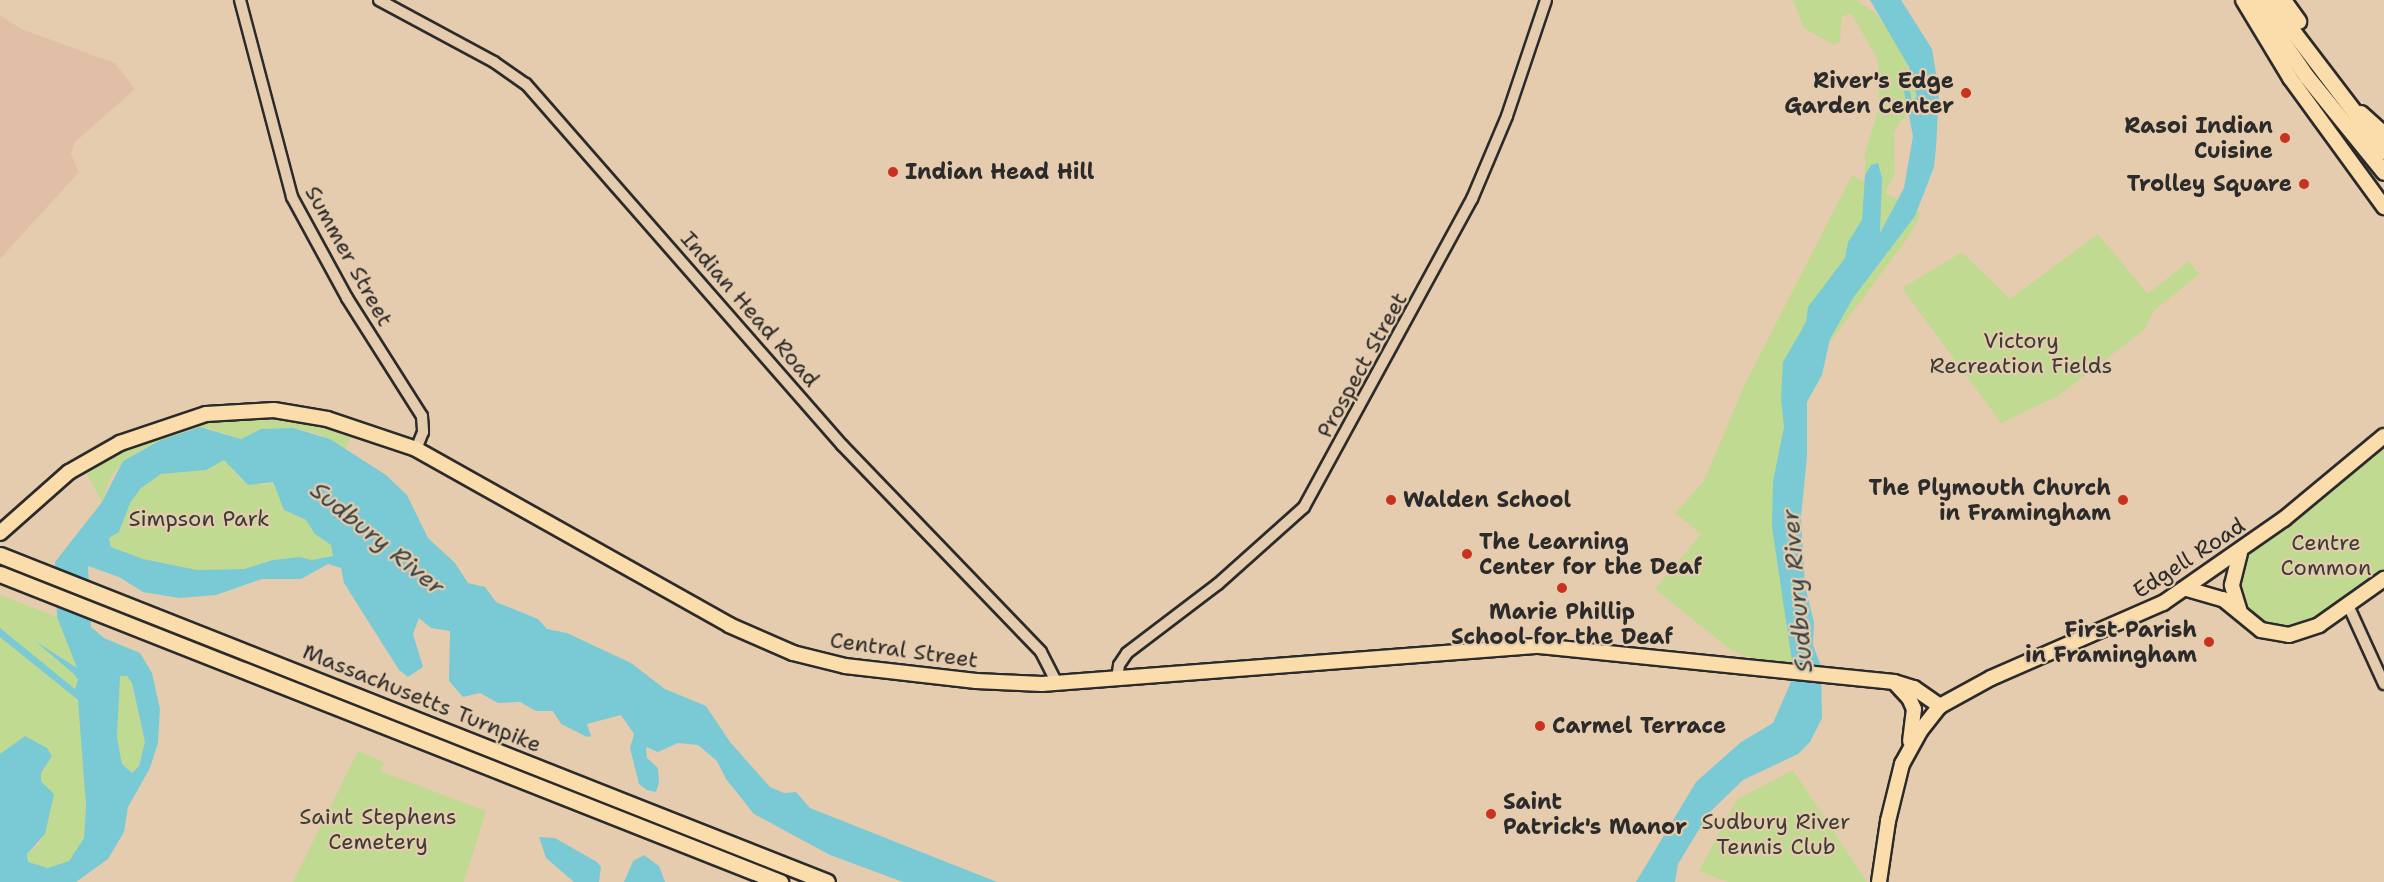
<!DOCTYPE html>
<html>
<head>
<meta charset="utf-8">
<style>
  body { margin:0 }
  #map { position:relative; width:2384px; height:882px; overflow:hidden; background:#e6ccae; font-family:"Shantell Sans",sans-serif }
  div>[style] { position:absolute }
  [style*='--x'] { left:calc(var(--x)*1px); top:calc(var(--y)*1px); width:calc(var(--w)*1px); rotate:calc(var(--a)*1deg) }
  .built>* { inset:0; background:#e1bfa6 }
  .green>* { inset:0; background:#c0da91 }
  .water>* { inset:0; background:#7acad6 }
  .roads { filter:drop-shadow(2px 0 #2b2b2b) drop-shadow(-2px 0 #2b2b2b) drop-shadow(0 2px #2b2b2b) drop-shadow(0 -2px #2b2b2b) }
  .minor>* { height:10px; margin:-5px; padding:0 5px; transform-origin:5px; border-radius:5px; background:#e6ccae }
  .major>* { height:14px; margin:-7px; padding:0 7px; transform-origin:7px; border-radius:7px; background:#fbddab }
  .highway>* { height:15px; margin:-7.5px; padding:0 7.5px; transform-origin:7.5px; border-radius:7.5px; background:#fbddab }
  .dots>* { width:16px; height:16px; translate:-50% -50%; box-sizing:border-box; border:3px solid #e6ccae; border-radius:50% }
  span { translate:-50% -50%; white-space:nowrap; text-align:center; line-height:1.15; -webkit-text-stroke:4.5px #e6ccae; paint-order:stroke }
  .poi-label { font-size:22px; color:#2b2b2b; font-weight:700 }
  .right { translate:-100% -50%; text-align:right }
  .left { translate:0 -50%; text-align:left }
  .street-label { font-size:22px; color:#2b2b2b }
  .park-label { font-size:22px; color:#3a3c35 }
  .water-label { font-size:24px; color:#374345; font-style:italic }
</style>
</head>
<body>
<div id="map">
  <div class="built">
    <i style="clip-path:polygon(0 15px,21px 29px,115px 63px,135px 89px,75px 142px,71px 154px,79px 172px,0 259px)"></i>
  </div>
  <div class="green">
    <i style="clip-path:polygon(1793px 0,1856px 0,1878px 15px,1904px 55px,1917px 97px,1913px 111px,1899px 123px,1894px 133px,1895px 173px,1885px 193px,1921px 213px,1912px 232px,1825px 349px,1807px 387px,1789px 577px,1819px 665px,1755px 659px,1731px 650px,1655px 589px,1701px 534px,1675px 513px,1704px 481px,1744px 386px,1852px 175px,1865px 182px,1865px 153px,1879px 108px,1878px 60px,1851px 13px,1842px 17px,1840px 41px,1834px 45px,1804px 28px)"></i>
    <i style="clip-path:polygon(2098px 234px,2148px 294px,2189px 261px,2199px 274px,2154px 311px,2144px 330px,2058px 396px,2001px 423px,1902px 288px,1962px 252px,2010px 299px)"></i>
    <i style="clip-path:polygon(274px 416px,351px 436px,345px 450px,319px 434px,293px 428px,256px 431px,241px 439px,208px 428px,189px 430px,145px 448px,123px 461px,110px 479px,102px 502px,85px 470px,136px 444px,207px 420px)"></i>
    <i style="clip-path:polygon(2384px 447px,2384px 572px,2317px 620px,2292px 629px,2268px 627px,2247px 611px,2238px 588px,2246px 557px)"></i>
    <i style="clip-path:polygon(224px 460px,242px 480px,263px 485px,272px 482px,277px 493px,331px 545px,333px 556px,312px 560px,273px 560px,244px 569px,197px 570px,143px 560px,111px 547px,109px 538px,119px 532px,130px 503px,141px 488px,161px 474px,206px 470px)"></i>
    <i style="clip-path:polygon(0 595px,57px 617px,76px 661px,86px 792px,84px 838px,69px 861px,56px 868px,38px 867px,28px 862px,27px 854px,40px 844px,47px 820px,53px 794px,41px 781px,41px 773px,52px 756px,47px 749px,20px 740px,0 754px)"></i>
    <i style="clip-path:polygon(120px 676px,127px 676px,132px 682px,145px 742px,139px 766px,132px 773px,122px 764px,117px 737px)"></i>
    <i style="clip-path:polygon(358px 751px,384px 762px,380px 771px,486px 811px,464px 882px,293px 882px)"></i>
    <i style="clip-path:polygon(1793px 770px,1867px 882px,1728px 882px,1699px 871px,1737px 799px)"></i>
  </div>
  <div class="water">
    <i style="clip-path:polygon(1870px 0,1901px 0,1932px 49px,1939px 92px,1936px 148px,1934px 167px,1915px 216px,1853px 298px,1830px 339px,1822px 375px,1807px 402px,1807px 457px,1801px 517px,1805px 586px,1814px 622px,1813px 645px,1821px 666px,1822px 718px,1810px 742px,1798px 754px,1743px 780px,1709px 813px,1678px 864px,1675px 882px,1636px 882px,1696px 782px,1741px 742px,1773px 723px,1794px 675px,1772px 527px,1773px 481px,1784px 427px,1781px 399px,1783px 362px,1806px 322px,1808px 307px,1845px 258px,1848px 242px,1862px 220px,1865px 175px,1871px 165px,1878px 163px,1882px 178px,1880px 233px,1904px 188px,1913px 136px,1904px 91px,1910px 91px,1912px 100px,1917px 97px,1909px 67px)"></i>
    <i style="clip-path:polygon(evenodd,200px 427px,241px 439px,261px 429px,293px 428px,330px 439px,386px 475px,407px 495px,428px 538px,455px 563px,468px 583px,485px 587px,496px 602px,538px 619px,547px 629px,567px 633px,631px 663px,665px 689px,706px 706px,730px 742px,770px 787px,784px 793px,796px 792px,810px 808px,997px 882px,903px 882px,830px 855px,754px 814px,726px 779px,717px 761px,698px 745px,678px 743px,658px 752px,646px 747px,647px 758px,658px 768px,659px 782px,656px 792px,647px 790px,639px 784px,630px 748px,634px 734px,621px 715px,587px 724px,591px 736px,587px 737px,561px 724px,553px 711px,536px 711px,520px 702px,498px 703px,480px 693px,463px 697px,449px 681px,450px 631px,431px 628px,419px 618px,413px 634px,423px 667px,408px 677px,399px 670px,344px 583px,341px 568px,328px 564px,301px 579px,262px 579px,216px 595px,179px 598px,143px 592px,119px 577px,88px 566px,91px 627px,104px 638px,140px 653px,152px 673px,160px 709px,158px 743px,150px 768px,128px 807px,124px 832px,108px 859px,76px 882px,0 882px,0 754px,25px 736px,47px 748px,52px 756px,41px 773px,41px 781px,54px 794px,45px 834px,27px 854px,28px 862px,48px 868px,69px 861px,84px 838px,86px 805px,78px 700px,0 637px,0 628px,75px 689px,78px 680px,74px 674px,35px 641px,77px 668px,57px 617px,55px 562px,102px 502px,123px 461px,161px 440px,200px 427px,224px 460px,248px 485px,273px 482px,284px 510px,306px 520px,315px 534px,331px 545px,333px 556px,312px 560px,300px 557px,273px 560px,244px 569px,197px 570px,143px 559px,111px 547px,109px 538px,119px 532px,130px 503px,141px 488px,161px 474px,206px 470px,224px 460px,200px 427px,120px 676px,127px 676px,132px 683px,145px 742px,139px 766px,132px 773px,122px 764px,117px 737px,120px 676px)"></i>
    <i style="clip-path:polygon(539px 837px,555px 838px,597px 862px,601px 867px,599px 882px,574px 882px,546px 858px)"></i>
    <i style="clip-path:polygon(644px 855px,659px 866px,665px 882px,624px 882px,633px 861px)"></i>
  </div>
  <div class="roads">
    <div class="minor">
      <i style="--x:240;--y:0;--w:204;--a:75.2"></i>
      <i style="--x:292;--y:197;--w:115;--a:61.4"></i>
      <i style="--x:347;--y:298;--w:140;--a:57.6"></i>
      <i style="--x:422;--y:416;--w:16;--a:86"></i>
      <i style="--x:423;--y:432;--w:18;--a:112"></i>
      <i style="--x:379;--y:0;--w:131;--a:28.3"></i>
      <i style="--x:494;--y:62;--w:39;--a:35"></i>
      <i style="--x:526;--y:84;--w:480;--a:48.8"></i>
      <i style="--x:842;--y:445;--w:287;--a:46.1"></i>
      <i style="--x:1041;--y:652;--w:36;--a:63"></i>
      <i style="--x:2348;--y:605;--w:87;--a:65.5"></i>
      <i style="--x:1117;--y:679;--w:14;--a:-82"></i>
      <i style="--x:1119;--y:665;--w:14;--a:-56"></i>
      <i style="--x:1127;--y:653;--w:114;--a:-37.2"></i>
      <i style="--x:1218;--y:584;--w:115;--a:-41.8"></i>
      <i style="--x:1304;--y:507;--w:351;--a:-61.4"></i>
      <i style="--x:1472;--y:199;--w:90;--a:-67.1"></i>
      <i style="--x:1507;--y:116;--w:122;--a:-71.4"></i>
    </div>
    <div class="major">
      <i style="--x:2243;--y:0;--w:91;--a:58.9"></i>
      <i style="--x:2290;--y:78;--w:160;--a:53.9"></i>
      <i style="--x:2361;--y:113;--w:31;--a:42"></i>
      <i style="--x:0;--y:533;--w:92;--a:-41.5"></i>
      <i style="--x:69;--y:472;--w:59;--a:-29.6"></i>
      <i style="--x:120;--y:443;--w:91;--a:-18.6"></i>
      <i style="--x:206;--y:414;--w:68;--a:-3.4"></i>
      <i style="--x:274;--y:410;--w:54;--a:9.6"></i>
      <i style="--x:327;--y:419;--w:94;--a:18.6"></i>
      <i style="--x:416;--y:449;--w:359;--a:29.3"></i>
      <i style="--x:729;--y:625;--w:70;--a:23.6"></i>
      <i style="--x:793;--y:653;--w:54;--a:14"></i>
      <i style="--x:845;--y:666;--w:132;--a:6.5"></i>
      <i style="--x:976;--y:681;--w:66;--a:2.6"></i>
      <i style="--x:1042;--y:684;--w:498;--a:-4.4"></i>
      <i style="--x:1539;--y:646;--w:357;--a:5.8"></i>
      <i style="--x:1894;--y:682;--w:21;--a:17"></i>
      <i style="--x:1914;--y:688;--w:32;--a:35"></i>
      <i style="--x:2187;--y:589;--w:37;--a:16"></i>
      <i style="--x:2223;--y:599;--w:49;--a:39.2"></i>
      <i style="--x:2261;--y:630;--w:28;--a:10"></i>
      <i style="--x:2289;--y:635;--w:32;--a:-18"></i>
      <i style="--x:2319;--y:625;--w:80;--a:-35.3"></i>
      <i style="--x:2240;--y:612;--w:28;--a:-107"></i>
      <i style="--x:2232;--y:585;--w:33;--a:-76"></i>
      <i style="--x:1895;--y:683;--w:21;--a:47"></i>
      <i style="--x:1909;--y:698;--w:12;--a:66"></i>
      <i style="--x:1914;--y:709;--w:32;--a:97"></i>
      <i style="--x:1879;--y:882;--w:62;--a:-81.6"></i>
      <i style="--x:1888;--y:821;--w:59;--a:-76.2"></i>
      <i style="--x:1902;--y:764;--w:39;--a:-61"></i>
      <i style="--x:1921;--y:730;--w:31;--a:-52"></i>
      <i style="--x:1940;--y:706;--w:58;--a:-28.8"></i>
      <i style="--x:1991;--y:678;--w:188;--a:-23.6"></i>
      <i style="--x:2163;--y:603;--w:147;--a:-34.8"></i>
      <i style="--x:2284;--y:519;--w:130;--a:-39.7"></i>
    </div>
    <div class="highway">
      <i style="--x:2254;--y:0;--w:93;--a:55.5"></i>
      <i style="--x:2307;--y:77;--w:122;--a:51"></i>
      <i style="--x:2269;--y:0;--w:190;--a:52.7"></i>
      <i style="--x:2283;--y:0;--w:26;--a:54"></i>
      <i style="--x:0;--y:555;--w:889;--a:21.57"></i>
      <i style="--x:0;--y:574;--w:839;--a:21.55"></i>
    </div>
  </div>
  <div class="dots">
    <i style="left:1966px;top:93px;background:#c8321e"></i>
    <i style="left:2285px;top:138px;background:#c8321e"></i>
    <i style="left:893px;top:172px;background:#c8321e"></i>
    <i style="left:2304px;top:184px;background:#c8321e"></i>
    <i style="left:1391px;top:500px;background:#c8321e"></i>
    <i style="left:2123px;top:500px;background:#c8321e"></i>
    <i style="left:1467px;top:554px;background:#c8321e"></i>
    <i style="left:1562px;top:588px;background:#c8321e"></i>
    <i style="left:2209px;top:642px;background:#c8321e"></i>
    <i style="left:1540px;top:726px;background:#c8321e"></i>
    <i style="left:1491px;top:814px;background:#c8321e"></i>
  </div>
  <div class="poi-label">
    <span class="right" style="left:1954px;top:93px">River's Edge<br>Garden Center</span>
    <span class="right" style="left:2273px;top:138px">Rasoi Indian<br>Cuisine</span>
    <span class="left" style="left:905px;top:172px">Indian Head Hill</span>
    <span class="right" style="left:2292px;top:184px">Trolley Square</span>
    <span class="right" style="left:2111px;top:500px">The Plymouth Church<br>in Framingham</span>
    <span class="left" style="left:1403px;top:500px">Walden School</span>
    <span class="left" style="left:1479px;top:554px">The Learning<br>Center for the Deaf</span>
    <span style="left:1562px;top:624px">Marie Phillip<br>School for the Deaf</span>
    <span class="right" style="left:2197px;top:642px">First Parish<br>in Framingham</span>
    <span class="left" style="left:1552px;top:726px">Carmel Terrace</span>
    <span class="left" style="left:1503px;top:814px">Saint<br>Patrick's Manor</span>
  </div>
  <div class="street-label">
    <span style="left:349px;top:256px;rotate:61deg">Summer Street</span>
    <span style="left:750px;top:309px;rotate:49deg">Indian Head Road</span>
    <span style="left:1362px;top:365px;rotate:-61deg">Prospect Street</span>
    <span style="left:2189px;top:558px;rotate:-33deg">Edgell Road</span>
    <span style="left:904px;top:650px;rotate:8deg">Central Street</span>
    <span style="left:422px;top:698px;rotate:22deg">Massachusetts Turnpike</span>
  </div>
  <div class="park-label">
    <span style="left:2021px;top:353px">Victory<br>Recreation Fields</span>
    <span style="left:199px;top:519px">Simpson Park</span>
    <span style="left:2326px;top:555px">Centre<br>Common</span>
    <span style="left:378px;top:829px">Saint Stephens<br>Cemetery</span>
    <span style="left:1776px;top:834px">Sudbury River<br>Tennis Club</span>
  </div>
  <div class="water-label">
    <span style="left:377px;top:539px;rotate:39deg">Sudbury River</span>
    <span style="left:1798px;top:591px;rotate:-95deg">Sudbury River</span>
  </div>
</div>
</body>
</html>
